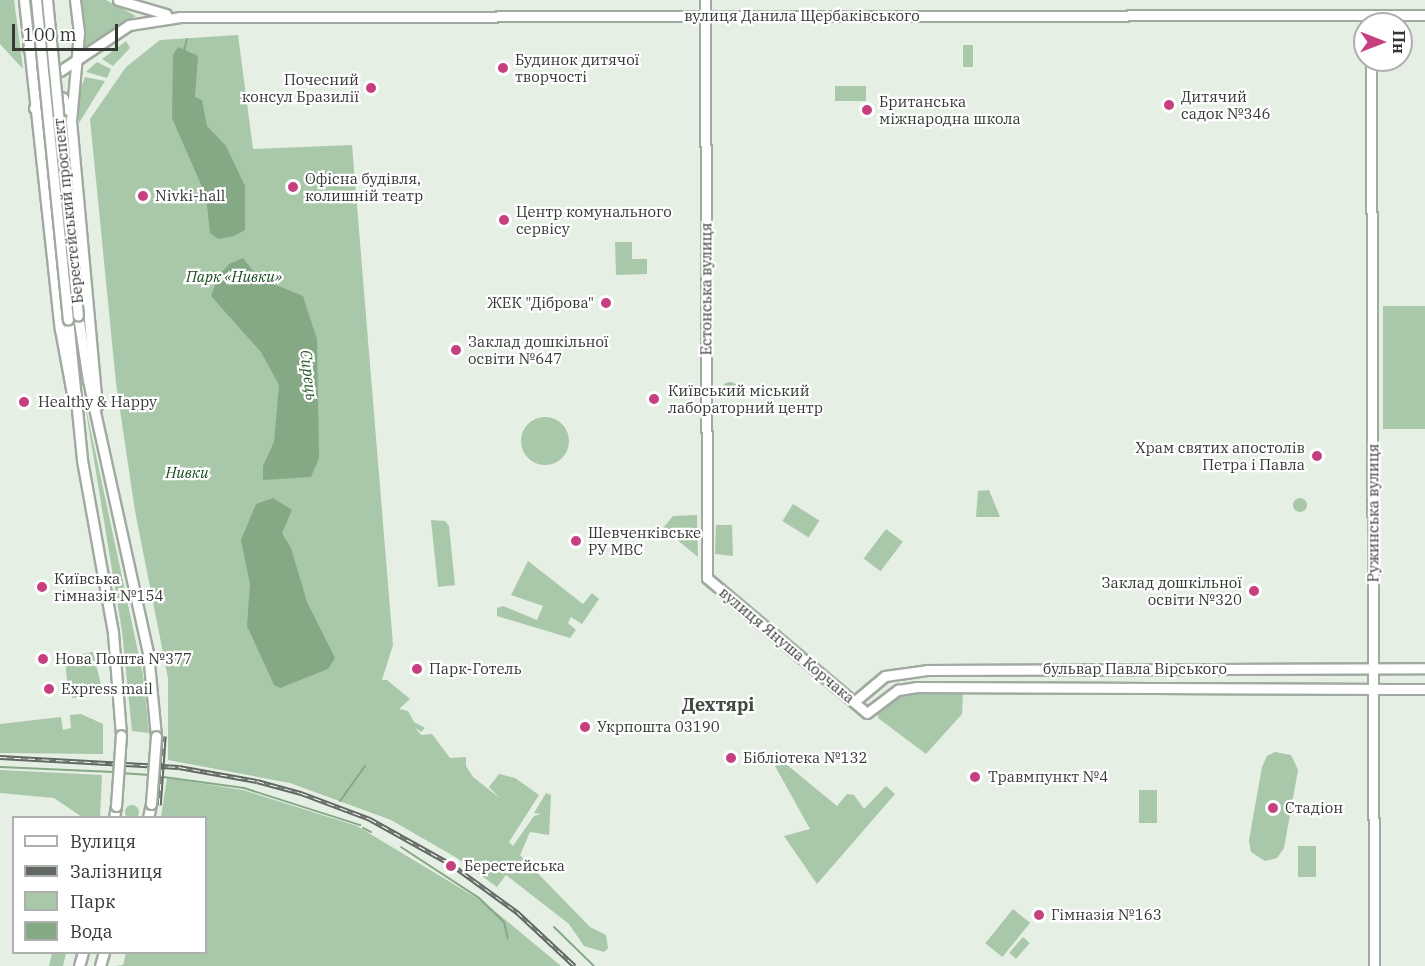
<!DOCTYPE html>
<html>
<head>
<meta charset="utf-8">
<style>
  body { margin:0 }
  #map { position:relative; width:1425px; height:966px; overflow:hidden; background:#e5efe4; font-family:"IBM Plex Serif",serif }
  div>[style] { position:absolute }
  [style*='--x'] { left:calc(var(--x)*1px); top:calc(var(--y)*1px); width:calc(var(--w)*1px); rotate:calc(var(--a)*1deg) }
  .green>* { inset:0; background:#a9c7a9; transform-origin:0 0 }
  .round { border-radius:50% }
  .water>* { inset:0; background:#85a885 }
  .stream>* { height:2px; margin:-1px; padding:0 1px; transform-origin:1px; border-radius:1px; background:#85a885 }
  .roads { filter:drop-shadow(2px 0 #a0aaa0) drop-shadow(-2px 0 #a0aaa0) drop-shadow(0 2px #a0aaa0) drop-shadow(0 -2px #a0aaa0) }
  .secondary>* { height:9px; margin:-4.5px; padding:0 4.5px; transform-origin:4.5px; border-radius:4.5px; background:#fff }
  .primary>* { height:9px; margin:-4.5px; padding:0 4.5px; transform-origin:4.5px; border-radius:4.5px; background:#fff }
  .rail>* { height:4.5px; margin-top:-2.25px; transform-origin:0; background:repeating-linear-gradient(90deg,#fff 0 7px,#626862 0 14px); box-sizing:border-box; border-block:2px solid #626862 }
  .bridges { filter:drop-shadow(2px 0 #a0aaa0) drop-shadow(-2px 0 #a0aaa0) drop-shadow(0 2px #a0aaa0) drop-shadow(0 -2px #a0aaa0) }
  .primary-bridge>* { height:9px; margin:-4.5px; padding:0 4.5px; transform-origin:4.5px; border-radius:4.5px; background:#fff }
  .dots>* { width:16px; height:16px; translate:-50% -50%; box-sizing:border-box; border:3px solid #fff; border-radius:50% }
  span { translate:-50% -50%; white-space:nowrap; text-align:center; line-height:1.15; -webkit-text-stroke:4.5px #fff; paint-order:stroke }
  .street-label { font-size:15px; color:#343934 }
  .poi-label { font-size:15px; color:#343934 }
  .left { translate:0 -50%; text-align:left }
  .right { translate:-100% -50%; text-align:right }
  .park-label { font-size:15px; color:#174a1c; font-style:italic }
  .water-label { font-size:16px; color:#2b5e2e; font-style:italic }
  .quarter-label { font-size:18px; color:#414940; font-weight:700 }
  .legend { position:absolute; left:12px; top:816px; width:195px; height:138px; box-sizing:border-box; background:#fff; border:2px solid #aeb0ae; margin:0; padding:8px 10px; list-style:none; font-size:18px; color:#343934 }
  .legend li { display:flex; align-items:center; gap:12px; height:30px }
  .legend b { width:30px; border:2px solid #aeb0ae }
  .north { position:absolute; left:1353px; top:12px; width:60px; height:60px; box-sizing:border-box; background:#fff; border:2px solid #aeb0ae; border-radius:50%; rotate:90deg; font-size:16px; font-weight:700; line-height:24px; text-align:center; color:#343934 }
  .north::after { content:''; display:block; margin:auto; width:21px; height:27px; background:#c64080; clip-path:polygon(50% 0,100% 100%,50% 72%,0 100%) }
  .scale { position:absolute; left:12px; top:24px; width:106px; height:27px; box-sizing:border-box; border:3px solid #343934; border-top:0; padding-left:8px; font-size:18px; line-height:21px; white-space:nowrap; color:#343934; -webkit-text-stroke:4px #fff; paint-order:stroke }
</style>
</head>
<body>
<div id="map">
  <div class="green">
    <i style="clip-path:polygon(0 0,14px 0,23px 69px,0 44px)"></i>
    <i style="clip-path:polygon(81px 0,106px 0,136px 16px,84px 50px)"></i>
    <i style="clip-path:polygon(238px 35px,253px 149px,352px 145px,393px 645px,382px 680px,387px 680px,410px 699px,399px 709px,408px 711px,414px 722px,425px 728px,421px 732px,415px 727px,421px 735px,432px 734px,450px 758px,466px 757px,466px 766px,473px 777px,501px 799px,489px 787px,499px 774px,515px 778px,539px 795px,509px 842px,513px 846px,534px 816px,541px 814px,534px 813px,546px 793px,551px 795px,549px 835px,530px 832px,520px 855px,590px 927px,606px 935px,608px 948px,604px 952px,584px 946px,569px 924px,506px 875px,497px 887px,457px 858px,391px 820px,290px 783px,168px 760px,168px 678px,135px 511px,116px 383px,90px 119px,126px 67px,160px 40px)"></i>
    <i style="clip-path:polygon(126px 41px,130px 48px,113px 66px,102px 59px)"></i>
    <i style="left:963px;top:45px;width:10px;height:22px"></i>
    <i style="clip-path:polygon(97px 62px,111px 69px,107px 78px,86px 72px)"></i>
    <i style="clip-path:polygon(85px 77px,105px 81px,79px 123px,79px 94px)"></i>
    <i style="left:835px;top:86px;width:31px;height:15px"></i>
    <i style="clip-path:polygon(615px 242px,632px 242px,632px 259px,647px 259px,647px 274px,616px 275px)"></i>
    <i style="left:1383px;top:306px;width:42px;height:123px"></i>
    <i class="round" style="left:722px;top:382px;width:16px;height:16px"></i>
    <i style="clip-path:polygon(84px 399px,143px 675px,149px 733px,132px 731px,122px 631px)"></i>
    <i class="round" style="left:521px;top:417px;width:48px;height:48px"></i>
    <i style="clip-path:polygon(989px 490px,1000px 517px,976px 517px,978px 491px)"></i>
    <i class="round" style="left:1293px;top:498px;width:14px;height:14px"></i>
    <i style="left:793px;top:504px;width:31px;height:20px;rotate:32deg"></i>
    <i style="clip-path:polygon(697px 515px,698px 557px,663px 528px,673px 516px)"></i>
    <i style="clip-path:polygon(431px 520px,445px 521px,449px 526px,455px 585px,438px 587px)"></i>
    <i style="clip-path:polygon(716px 525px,732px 525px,733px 556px,715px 554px)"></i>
    <i style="left:886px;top:529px;width:21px;height:37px;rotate:37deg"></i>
    <i style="clip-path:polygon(528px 561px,583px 604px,592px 593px,599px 599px,582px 624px,571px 617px,568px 623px,576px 630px,570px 638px,497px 616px,497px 608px,503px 606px,537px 620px,543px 606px,511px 595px)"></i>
    <i style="clip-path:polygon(93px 652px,103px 693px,73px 698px,68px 694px,65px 657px)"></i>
    <i style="clip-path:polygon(915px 692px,963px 693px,962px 714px,926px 754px,878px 718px,878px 707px,897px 694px)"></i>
    <i style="clip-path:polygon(81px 714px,103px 724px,103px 754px,0 753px,0 724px,61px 717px,63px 730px,71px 728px,70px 715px)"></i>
    <i style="clip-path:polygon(1275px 752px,1291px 755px,1298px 770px,1284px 848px,1277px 858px,1265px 861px,1251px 852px,1249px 840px,1262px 767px,1267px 756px)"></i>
    <i style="clip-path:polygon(781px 760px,837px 806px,847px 794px,854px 795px,864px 809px,886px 786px,895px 794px,817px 884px,784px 836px,810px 829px,775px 766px)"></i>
    <i style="clip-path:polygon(0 770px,102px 775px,100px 817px,82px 817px,54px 798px,0 793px)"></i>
    <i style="clip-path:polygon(167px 778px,243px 790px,357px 826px,485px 903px,561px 966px,115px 966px,123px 965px,126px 953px,206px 952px,206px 818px,161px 817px)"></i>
    <i style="left:1139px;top:790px;width:18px;height:33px"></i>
    <i class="round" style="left:125px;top:805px;width:14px;height:14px"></i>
    <i style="left:1298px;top:846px;width:18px;height:31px"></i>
    <i style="left:1013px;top:909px;width:22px;height:44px;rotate:39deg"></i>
    <i style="left:1023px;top:937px;width:9px;height:21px;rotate:41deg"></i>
    <i style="clip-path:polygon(52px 953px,66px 953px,63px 966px,49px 966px)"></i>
  </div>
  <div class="water">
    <i style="clip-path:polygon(178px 47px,198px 56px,195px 97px,202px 100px,207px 126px,226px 146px,245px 186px,245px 230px,234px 236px,218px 239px,210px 233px,206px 196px,172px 118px,173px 55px)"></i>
    <i style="clip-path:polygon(243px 258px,259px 278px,303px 296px,310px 318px,317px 339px,319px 458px,311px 477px,263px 480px,263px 466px,274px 442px,279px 385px,261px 352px,211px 296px,219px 275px,229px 264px)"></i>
    <i style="clip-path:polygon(273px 498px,292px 510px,282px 533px,291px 548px,307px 602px,335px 658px,328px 669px,280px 688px,274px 685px,247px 626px,250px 584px,241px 540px,256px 504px)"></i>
  </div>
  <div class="stream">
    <i style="--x:184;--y:51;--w:12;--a:-76"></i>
    <i style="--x:0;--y:767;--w:114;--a:2.5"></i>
    <i style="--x:120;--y:773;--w:30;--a:4"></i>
    <i style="--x:156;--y:776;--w:89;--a:7.8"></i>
    <i style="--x:244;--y:788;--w:122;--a:17.7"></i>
    <i style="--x:340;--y:801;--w:43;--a:-54.5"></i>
    <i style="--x:363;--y:828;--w:9;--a:27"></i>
    <i style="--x:401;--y:847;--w:93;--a:33.2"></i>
    <i style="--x:479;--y:898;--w:35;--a:44"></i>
    <i style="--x:504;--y:922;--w:17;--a:77"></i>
    <i style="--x:554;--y:927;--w:56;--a:44.3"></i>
  </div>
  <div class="roads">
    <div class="secondary">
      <i style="--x:24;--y:0;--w:331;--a:83.8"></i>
      <i style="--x:60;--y:329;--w:71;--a:79.5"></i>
      <i style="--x:75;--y:0;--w:33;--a:83"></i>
      <i style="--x:79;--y:33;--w:88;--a:95.2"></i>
      <i style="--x:71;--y:121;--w:286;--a:84.8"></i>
      <i style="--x:118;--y:0;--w:50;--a:16.3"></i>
      <i style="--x:705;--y:0;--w:578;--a:89.8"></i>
      <i style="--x:707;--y:578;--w:209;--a:40.2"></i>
      <i style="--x:867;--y:713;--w:39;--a:-37"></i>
      <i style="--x:898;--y:690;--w:19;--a:-9"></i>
      <i style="--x:917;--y:687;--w:508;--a:0.23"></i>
      <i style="--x:28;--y:48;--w:29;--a:49"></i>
      <i style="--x:47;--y:70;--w:13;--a:4"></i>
      <i style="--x:60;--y:71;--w:83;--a:-33.7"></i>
      <i style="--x:129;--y:25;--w:52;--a:-8.9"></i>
      <i style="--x:180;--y:17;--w:1245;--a:-0.09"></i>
      <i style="--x:1371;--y:60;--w:906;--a:89.81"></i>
      <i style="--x:34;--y:108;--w:14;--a:-60"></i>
      <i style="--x:41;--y:96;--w:12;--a:-14"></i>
      <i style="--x:53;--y:93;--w:11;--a:27"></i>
      <i style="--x:63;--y:98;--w:13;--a:67"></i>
      <i style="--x:855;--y:701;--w:39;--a:-40"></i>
      <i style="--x:885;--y:676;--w:42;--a:-8.1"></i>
      <i style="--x:927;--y:670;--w:498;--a:-0.2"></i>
    </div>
    <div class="primary">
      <i style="--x:78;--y:315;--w:66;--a:81.3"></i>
      <i style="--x:88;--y:380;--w:280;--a:77.6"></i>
      <i style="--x:148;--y:653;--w:83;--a:84.5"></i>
      <i style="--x:68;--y:319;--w:142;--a:84.3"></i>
      <i style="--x:82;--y:460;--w:176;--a:79.8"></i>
      <i style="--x:113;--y:633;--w:102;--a:85.5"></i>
      <i style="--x:114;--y:818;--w:12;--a:-81"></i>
      <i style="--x:148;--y:818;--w:14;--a:-78"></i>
      <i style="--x:79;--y:966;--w:15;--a:-74"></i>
      <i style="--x:100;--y:966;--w:15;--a:-74"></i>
    </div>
  </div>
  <div class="rail">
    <i style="--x:0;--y:757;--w:179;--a:3.2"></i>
    <i style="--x:179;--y:767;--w:79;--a:10.2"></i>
    <i style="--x:257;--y:781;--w:46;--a:15.3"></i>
    <i style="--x:301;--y:793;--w:74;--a:20.6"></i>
    <i style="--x:370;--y:819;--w:93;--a:29.1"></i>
    <i style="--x:451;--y:864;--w:82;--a:36"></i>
    <i style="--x:517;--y:912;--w:79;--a:43"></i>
    <i style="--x:159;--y:805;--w:69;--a:-85.9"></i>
  </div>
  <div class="bridges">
    <div class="primary-bridge">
      <i style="--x:36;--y:0;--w:321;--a:84.3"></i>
      <i style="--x:47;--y:0;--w:317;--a:84.4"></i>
      <i style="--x:151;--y:804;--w:68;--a:-85.8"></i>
      <i style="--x:116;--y:806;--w:71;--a:-86"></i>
    </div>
  </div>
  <div class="dots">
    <i style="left:503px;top:68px;background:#c64080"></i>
    <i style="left:371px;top:88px;background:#c64080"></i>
    <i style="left:1169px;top:105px;background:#c64080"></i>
    <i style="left:867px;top:110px;background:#c64080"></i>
    <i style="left:293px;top:187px;background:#c64080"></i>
    <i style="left:143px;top:196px;background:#c64080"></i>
    <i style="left:504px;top:220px;background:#c64080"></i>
    <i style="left:606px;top:303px;background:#c64080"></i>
    <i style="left:456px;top:350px;background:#c64080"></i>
    <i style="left:654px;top:399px;background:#c64080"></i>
    <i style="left:24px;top:402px;background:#c64080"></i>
    <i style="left:1317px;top:456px;background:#c64080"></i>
    <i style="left:576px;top:541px;background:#c64080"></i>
    <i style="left:42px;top:587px;background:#c64080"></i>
    <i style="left:1254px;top:591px;background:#c64080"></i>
    <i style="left:43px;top:659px;background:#c64080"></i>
    <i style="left:417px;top:669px;background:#c64080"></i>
    <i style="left:49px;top:689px;background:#c64080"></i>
    <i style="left:585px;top:727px;background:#c64080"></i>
    <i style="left:731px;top:758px;background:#c64080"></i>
    <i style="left:975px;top:777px;background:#c64080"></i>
    <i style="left:1273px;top:808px;background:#c64080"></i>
    <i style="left:451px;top:866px;background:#c64080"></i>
    <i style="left:1039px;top:915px;background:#c64080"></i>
  </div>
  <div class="street-label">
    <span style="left:802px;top:16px">вулиця Данила Щербаківського</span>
    <span style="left:68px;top:211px;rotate:-96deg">Берестейський проспект</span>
    <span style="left:706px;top:289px;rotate:-90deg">Естонська вулиця</span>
    <span style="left:1373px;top:513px;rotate:-90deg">Ружинська вулиця</span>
    <span style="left:787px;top:645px;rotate:40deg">вулиця Януша Корчака</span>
    <span style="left:1135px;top:669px">бульвар Павла Вірського</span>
  </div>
  <div class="poi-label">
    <span class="left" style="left:515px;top:68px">Будинок дитячої<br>творчості</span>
    <span class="right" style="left:359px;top:88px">Почесний<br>консул Бразилії</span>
    <span class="left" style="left:1181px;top:105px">Дитячий<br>садок №346</span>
    <span class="left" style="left:879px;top:110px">Британська<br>міжнародна школа</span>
    <span class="left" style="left:305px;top:187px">Офісна будівля,<br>колишній театр</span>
    <span class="left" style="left:155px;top:196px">Nivki-hall</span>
    <span class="left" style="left:516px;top:220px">Центр комунального<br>сервісу</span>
    <span class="right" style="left:594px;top:303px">ЖЕК "Діброва"</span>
    <span class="left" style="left:468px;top:350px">Заклад дошкільної<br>освіти №647</span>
    <span class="left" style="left:668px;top:399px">Київський міський<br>лабораторний центр</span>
    <span class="left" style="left:38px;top:402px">Healthy &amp; Happy</span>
    <span class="right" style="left:1305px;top:456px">Храм святих апостолів<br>Петра і Павла</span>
    <span class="left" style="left:588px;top:541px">Шевченківське<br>РУ МВС</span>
    <span class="left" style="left:54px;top:587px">Київська<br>гімназія №154</span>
    <span class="right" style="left:1242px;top:591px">Заклад дошкільної<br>освіти №320</span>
    <span class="left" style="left:55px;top:659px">Нова Пошта №377</span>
    <span class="left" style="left:429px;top:669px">Парк-Готель</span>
    <span class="left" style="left:61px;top:689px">Express mail</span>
    <span class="left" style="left:597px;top:727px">Укрпошта 03190</span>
    <span class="left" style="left:743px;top:758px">Бібліотека №132</span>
    <span class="left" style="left:988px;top:777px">Травмпункт №4</span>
    <span class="left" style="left:1285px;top:808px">Стадіон</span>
    <span class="left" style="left:464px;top:866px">Берестейська</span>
    <span class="left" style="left:1051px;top:915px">Гімназія №163</span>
  </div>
  <div class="park-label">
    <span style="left:234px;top:277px">Парк «Нивки»</span>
    <span style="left:187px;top:473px">Нивки</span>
  </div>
  <div class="water-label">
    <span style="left:309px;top:375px;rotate:83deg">Сирець</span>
  </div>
  <div class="quarter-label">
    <span style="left:718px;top:705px">Дехтярі</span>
  </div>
  <ul class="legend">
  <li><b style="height:8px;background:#fff"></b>Вулиця</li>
  <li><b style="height:8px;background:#626862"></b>Залізниця</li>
  <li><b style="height:16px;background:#a9c7a9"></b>Парк</li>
  <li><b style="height:16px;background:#85a885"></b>Вода</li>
  </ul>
  <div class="north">Пн</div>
  <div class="scale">100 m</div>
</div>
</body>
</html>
